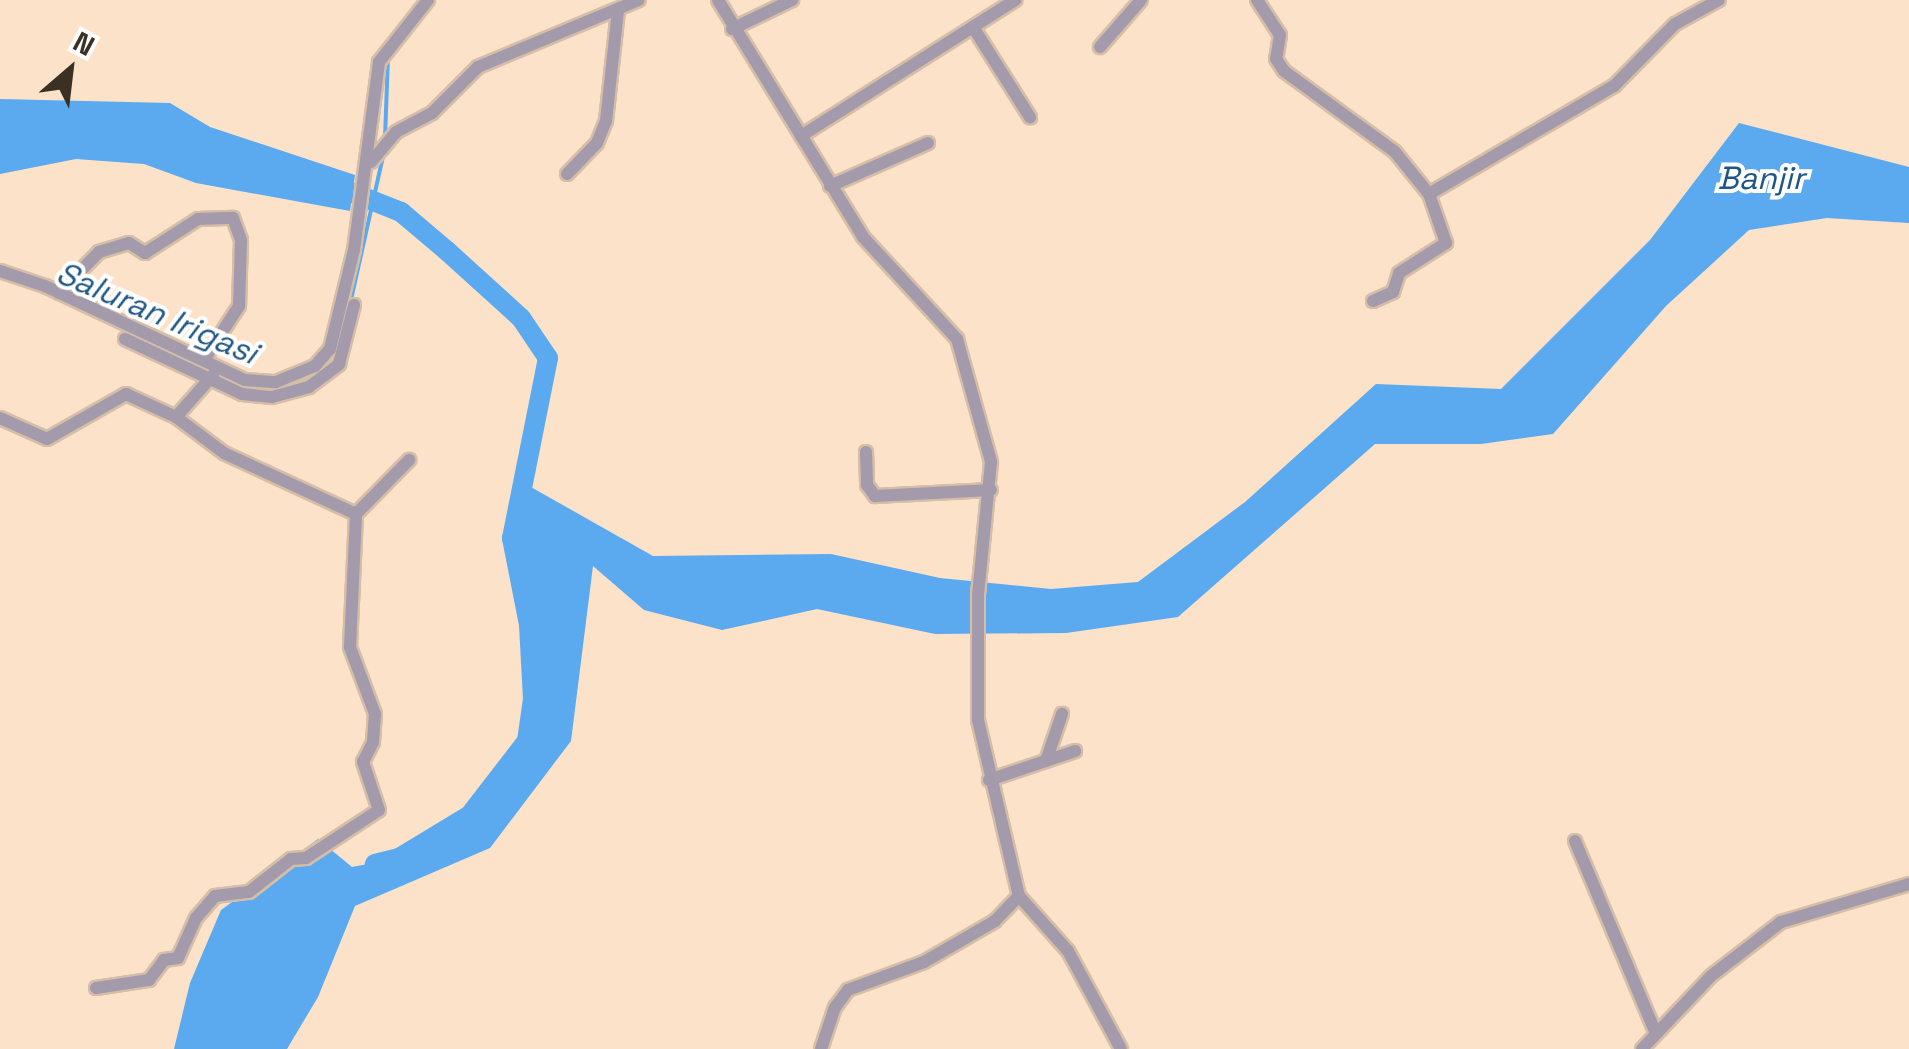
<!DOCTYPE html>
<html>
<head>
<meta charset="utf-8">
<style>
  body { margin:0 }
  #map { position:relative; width:1909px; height:1049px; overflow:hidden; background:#fbe2c9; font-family:"Space Grotesk",sans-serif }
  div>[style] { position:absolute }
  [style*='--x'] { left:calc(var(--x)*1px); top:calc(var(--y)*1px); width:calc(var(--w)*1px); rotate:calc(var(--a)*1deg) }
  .water>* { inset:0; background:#5ba9ee }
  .stream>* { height:4px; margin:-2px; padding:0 2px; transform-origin:2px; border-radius:2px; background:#5ba9ee }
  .river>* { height:20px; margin:-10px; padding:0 10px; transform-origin:10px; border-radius:10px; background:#5ba9ee }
  .roads { filter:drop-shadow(2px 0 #d5bea8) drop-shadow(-2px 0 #d5bea8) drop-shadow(0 2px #d5bea8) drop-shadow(0 -2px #d5bea8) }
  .minor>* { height:12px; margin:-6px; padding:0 6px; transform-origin:6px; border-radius:6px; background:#a39bab }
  span { translate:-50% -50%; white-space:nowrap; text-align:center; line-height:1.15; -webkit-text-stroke:8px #fff; paint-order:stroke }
  .water-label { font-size:32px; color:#1f5683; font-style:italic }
  .north { position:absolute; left:20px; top:20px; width:100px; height:100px; -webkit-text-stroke:8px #fff; paint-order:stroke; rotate:28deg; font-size:28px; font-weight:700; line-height:40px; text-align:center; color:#3b3024 }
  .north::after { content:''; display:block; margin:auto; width:35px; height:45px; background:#3b3024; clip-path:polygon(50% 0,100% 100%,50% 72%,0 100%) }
</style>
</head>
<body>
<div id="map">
  <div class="water">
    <i style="clip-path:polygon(0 99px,170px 103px,210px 127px,355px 175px,350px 211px,196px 183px,144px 164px,76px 159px,0 174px)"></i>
    <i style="clip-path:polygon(1739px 123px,1909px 167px,1909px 223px,1827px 218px,1749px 230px,1666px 306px,1553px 434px,1481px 444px,1375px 444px,1178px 617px,1066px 633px,935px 634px,817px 609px,722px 630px,644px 610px,593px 566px,571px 741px,490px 848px,355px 906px,318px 997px,287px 1049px,174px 1049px,190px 983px,221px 910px,318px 839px,352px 867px,399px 858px,470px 815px,527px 741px,533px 699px,529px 625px,512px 538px,522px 482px,653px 556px,831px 554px,940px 578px,1051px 589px,1138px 582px,1245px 502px,1376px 384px,1501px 389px,1650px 240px)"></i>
  </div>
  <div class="stream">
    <i style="--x:385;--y:138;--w:81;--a:-87.9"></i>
    <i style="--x:350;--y:304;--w:156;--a:-77.4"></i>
  </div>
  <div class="river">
    <i style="--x:353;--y:193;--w:52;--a:21.6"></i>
    <i style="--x:401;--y:212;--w:59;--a:40.2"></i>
    <i style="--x:446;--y:250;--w:101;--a:42.2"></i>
    <i style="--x:521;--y:318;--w:48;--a:56"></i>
    <i style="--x:548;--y:358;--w:184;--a:101.3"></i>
    <i style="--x:512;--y:538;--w:89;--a:78.9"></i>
    <i style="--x:529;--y:625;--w:74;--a:86.9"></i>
    <i style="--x:533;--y:699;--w:42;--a:98.1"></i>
    <i style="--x:527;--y:741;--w:93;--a:127.6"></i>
    <i style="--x:470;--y:815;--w:83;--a:148.8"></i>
    <i style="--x:399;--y:858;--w:25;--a:166"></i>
  </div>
  <div class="roads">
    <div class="minor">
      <i style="--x:718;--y:0;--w:278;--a:58.5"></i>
      <i style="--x:863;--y:237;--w:139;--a:47.3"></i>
      <i style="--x:957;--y:339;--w:128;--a:74.5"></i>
      <i style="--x:991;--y:462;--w:134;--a:95.6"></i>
      <i style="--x:978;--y:595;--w:125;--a:90"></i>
      <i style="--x:978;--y:720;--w:181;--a:76.9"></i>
      <i style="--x:1019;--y:896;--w:35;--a:134"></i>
      <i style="--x:995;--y:921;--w:82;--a:150"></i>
      <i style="--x:924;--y:962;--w:81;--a:159.8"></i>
      <i style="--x:848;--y:990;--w:21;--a:127"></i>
      <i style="--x:835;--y:1007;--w:44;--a:108.4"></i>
      <i style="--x:1257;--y:0;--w:42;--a:56.7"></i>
      <i style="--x:1280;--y:35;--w:24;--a:99"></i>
      <i style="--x:1276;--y:59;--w:14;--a:56"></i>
      <i style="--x:1284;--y:71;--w:137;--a:36.1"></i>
      <i style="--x:1395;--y:152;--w:54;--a:51"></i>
      <i style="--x:1429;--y:194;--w:214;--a:-30.3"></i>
      <i style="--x:1614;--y:86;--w:87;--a:-45.5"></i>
      <i style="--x:1675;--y:24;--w:50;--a:-28.6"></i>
      <i style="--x:973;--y:27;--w:107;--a:57.7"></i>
      <i style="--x:732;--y:29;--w:67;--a:-25.8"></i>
      <i style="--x:1100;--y:47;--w:62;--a:-48.9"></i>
      <i style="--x:801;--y:136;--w:254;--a:-32.4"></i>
      <i style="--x:371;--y:162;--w:39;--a:-50"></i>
      <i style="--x:396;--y:132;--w:41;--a:-27.8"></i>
      <i style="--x:432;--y:113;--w:65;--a:-45"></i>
      <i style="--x:478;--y:67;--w:174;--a:-22.6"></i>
      <i style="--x:567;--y:174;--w:43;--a:-45.9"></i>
      <i style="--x:597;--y:143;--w:24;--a:-68"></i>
      <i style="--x:606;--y:121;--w:112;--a:-83.8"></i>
      <i style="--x:830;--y:186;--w:107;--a:-23.7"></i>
      <i style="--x:0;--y:271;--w:47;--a:18.4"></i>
      <i style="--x:45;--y:286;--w:221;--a:25.2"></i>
      <i style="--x:245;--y:380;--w:31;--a:4"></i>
      <i style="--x:276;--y:382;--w:42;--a:-22.3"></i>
      <i style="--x:315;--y:366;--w:23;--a:-49"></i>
      <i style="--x:330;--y:349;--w:102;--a:-76.4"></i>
      <i style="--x:354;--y:250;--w:190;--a:-82.4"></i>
      <i style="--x:379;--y:62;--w:79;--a:-51.7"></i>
      <i style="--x:59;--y:293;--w:57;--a:-45.7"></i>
      <i style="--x:99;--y:252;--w:31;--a:-17"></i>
      <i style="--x:129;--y:243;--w:19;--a:32"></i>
      <i style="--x:145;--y:253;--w:63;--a:-32.7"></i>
      <i style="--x:198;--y:219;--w:35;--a:-2"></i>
      <i style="--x:233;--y:218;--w:23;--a:70"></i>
      <i style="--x:241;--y:240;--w:66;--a:91.7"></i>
      <i style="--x:239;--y:306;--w:64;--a:122.9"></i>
      <i style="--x:1373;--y:301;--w:22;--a:-24"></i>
      <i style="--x:1393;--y:292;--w:20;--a:-72"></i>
      <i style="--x:1399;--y:273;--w:56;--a:-32.6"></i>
      <i style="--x:1446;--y:243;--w:52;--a:-109.1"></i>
      <i style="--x:125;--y:339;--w:129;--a:25.2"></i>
      <i style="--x:242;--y:394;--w:30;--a:6"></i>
      <i style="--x:272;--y:397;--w:38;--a:-15"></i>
      <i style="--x:309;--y:387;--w:38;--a:-37"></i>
      <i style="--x:339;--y:364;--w:61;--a:-75.7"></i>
      <i style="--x:0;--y:418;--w:51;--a:24.1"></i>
      <i style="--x:47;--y:439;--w:91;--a:-29.7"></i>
      <i style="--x:126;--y:394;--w:55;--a:24.7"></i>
      <i style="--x:176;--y:417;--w:56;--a:-48.6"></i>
      <i style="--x:866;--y:452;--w:33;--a:88"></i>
      <i style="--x:867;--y:485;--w:14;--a:54"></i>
      <i style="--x:875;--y:496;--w:116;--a:-3"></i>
      <i style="--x:356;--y:514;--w:76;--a:-45.5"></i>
      <i style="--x:1046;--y:761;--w:50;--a:-71.2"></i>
      <i style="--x:989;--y:780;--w:91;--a:-18.6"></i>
      <i style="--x:1575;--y:841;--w:209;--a:67.2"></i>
      <i style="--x:1019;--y:896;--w:74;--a:48.3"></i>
      <i style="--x:1068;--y:951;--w:111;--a:61.6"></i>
      <i style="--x:96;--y:988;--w:54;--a:-8.6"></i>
      <i style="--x:149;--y:980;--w:25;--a:-53"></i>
      <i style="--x:164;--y:960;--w:14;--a:-8"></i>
      <i style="--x:178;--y:958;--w:44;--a:-65.8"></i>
      <i style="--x:196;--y:918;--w:29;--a:-49"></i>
      <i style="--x:215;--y:896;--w:34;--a:-7"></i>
      <i style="--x:249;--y:892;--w:53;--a:-38.2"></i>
      <i style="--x:291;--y:859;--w:15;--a:-4"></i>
      <i style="--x:306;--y:858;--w:87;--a:-33.3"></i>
      <i style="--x:379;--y:810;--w:51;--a:-108.4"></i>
      <i style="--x:363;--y:762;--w:22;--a:-63"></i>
      <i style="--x:373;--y:742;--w:28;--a:-86"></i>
      <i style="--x:375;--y:714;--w:72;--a:-110.5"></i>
      <i style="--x:350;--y:647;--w:133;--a:-87.4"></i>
      <i style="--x:356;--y:514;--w:145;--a:-155.2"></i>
      <i style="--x:224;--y:453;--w:60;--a:-143.1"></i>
      <i style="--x:1642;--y:1049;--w:100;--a:-46.6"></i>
      <i style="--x:1711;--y:976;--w:88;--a:-37.6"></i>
      <i style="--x:1781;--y:922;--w:134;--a:-16.5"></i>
    </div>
  </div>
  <div class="water-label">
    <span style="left:1761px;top:178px">Banjir</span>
    <span style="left:157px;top:313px;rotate:23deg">Saluran Irigasi</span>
  </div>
  <div class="north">N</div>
</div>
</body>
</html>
